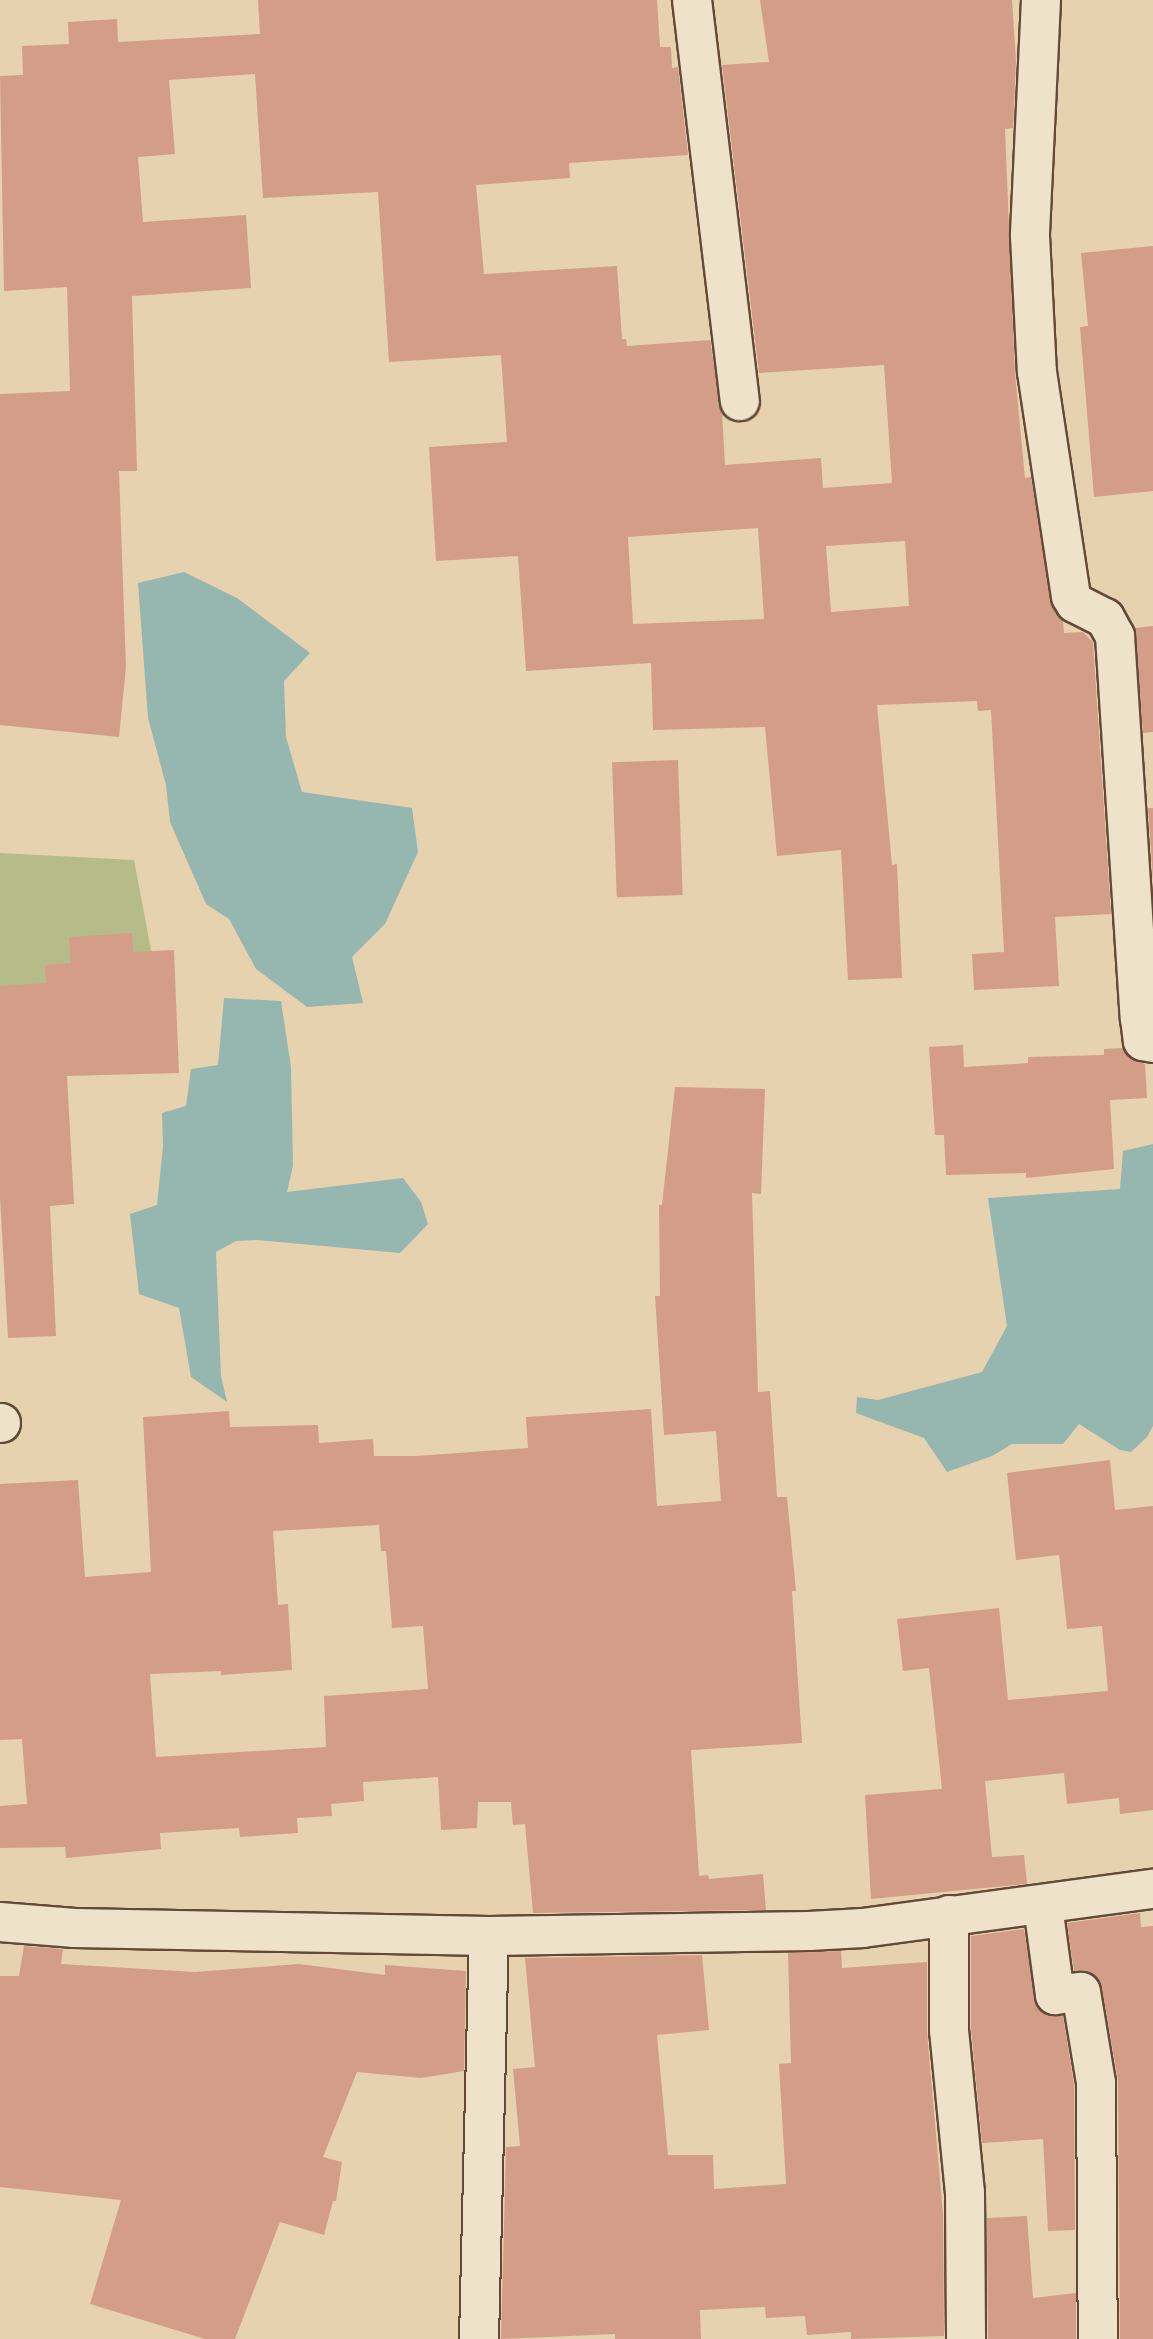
<!DOCTYPE html>
<html>
<head>
<meta charset="utf-8">
<style>
  body { margin:0 }
  #map { position:relative; width:1153px; height:2339px; overflow:hidden; background:#e6d2af; font-family:"EB Garamond",serif }
  div>[style] { position:absolute }
  [style*='--x'] { left:calc(var(--x)*1px); top:calc(var(--y)*1px); width:calc(var(--w)*1px); rotate:calc(var(--a)*1deg) }
  .green>* { inset:0; background:#b6bb8a }
  .water>* { inset:0; background:#96b7af }
  .building>* { inset:0; background:#d49d88; transform-origin:0 0 }
  .roads { filter:drop-shadow(2px 0 #634a38) drop-shadow(-2px 0 #634a38) drop-shadow(0 2px #634a38) drop-shadow(0 -2px #634a38) }
  .street>* { height:38px; margin:-19px; padding:0 19px; transform-origin:19px; border-radius:19px; background:#efe2cb }
  span { translate:-50% -50%; white-space:nowrap; text-align:center; line-height:1.15; -webkit-text-stroke:8px #efe2cb; paint-order:stroke }
</style>
</head>
<body>
<div id="map">
  <div class="green">
    <i style="clip-path:polygon(0 853px,134px 860px,159px 992px,0 993px)"></i>
  </div>
  <div class="water">
    <i style="clip-path:polygon(184px 572px,237px 598px,310px 653px,284px 681px,286px 737px,302px 792px,412px 808px,418px 852px,385px 924px,352px 957px,363px 1003px,307px 1007px,256px 969px,229px 919px,206px 904px,170px 822px,166px 785px,148px 718px,138px 583px)"></i>
    <i style="clip-path:polygon(224px 998px,281px 1001px,291px 1067px,293px 1166px,287px 1192px,403px 1178px,421px 1202px,428px 1224px,400px 1253px,257px 1240px,236px 1241px,216px 1252px,221px 1376px,227px 1402px,191px 1377px,179px 1308px,139px 1294px,130px 1214px,157px 1205px,163px 1146px,162px 1113px,186px 1106px,191px 1069px,218px 1065px)"></i>
    <i style="clip-path:polygon(1153px 1144px,1153px 1426px,1147px 1437px,1131px 1452px,1120px 1450px,1079px 1424px,1063px 1444px,1012px 1444px,992px 1456px,947px 1472px,924px 1438px,856px 1413px,857px 1397px,878px 1400px,982px 1372px,1007px 1326px,988px 1198px,1120px 1189px,1123px 1151px)"></i>
  </div>
  <div class="building">
    <i style="clip-path:polygon(evenodd,258px 0,657px 0,660px 47px,671px 47px,672px 68px,678px 67px,688px 155px,569px 163px,570px 178px,476px 185px,484px 274px,617px 266px,622px 339px,626px 339px,627px 346px,710px 340px,722px 413px,725px 465px,821px 458px,823px 488px,892px 483px,884px 365px,759px 373px,722px 65px,769px 62px,760px 0,1012px 0,1016px 61px,1013px 128px,1005px 129px,1015px 373px,1025px 478px,1031px 477px,1052px 606px,1063px 621px,1064px 633px,1083px 632px,1093px 642px,1111px 914px,1055px 917px,1059px 986px,974px 990px,972px 954px,1004px 952px,991px 710px,978px 711px,977px 701px,877px 705px,892px 865px,897px 864px,902px 978px,848px 980px,841px 850px,777px 856px,765px 727px,653px 730px,651px 663px,526px 671px,518px 556px,436px 561px,429px 447px,507px 442px,501px 355px,389px 362px,378px 192px,263px 198px,255px 74px,169px 80px,175px 154px,138px 157px,143px 222px,246px 215px,251px 288px,132px 296px,137px 471px,119px 471px,126px 667px,119px 737px,0 725px,0 394px,70px 391px,67px 287px,4px 291px,0 76px,23px 75px,22px 46px,69px 44px,68px 22px,117px 19px,118px 42px,260px 34px,258px 0,758px 528px,764px 619px,633px 624px,628px 537px,758px 528px,258px 0,905px 541px,909px 606px,831px 612px,826px 546px,905px 541px)"></i>
    <i style="clip-path:polygon(1153px 246px,1153px 491px,1094px 497px,1080px 327px,1088px 326px,1081px 253px)"></i>
    <i style="clip-path:polygon(1153px 626px,1153px 732px,1143px 733px,1135px 628px)"></i>
    <i style="left:678px;top:760px;width:135px;height:66px;rotate:88deg"></i>
    <i style="clip-path:polygon(1148px 808px,1153px 808px,1153px 880px)"></i>
    <i style="clip-path:polygon(132px 933px,133px 952px,174px 950px,179px 1073px,67px 1076px,74px 1204px,50px 1206px,56px 1336px,8px 1338px,0 1198px,0 986px,46px 983px,45px 965px,71px 963px,69px 937px)"></i>
    <i style="clip-path:polygon(963px 1045px,964px 1067px,1028px 1063px,1028px 1057px,1104px 1055px,1104px 1049px,1123px 1048px,1128px 1057px,1145px 1064px,1147px 1098px,1110px 1100px,1114px 1169px,1026px 1178px,1026px 1173px,946px 1175px,944px 1135px,935px 1135px,929px 1047px)"></i>
    <i style="clip-path:polygon(evenodd,675px 1087px,765px 1089px,761px 1194px,752px 1193px,758px 1392px,770px 1391px,777px 1497px,787px 1497px,796px 1591px,792px 1591px,802px 1743px,691px 1750px,699px 1876px,708px 1875px,709px 1879px,763px 1874px,766px 1910px,533px 1913px,525px 1824px,513px 1825px,511px 1802px,478px 1802px,477px 1828px,441px 1830px,438px 1777px,363px 1782px,364px 1801px,331px 1804px,332px 1816px,297px 1818px,298px 1833px,240px 1837px,239px 1828px,160px 1833px,161px 1849px,66px 1858px,65px 1847px,0 1848px,0 1806px,27px 1804px,22px 1739px,0 1740px,0 1484px,78px 1480px,85px 1577px,151px 1572px,143px 1417px,229px 1411px,230px 1427px,318px 1425px,319px 1443px,373px 1439px,374px 1456px,416px 1456px,528px 1448px,526px 1417px,651px 1409px,657px 1506px,721px 1501px,716px 1431px,664px 1435px,655px 1296px,660px 1296px,659px 1205px,662px 1205px,675px 1087px,379px 1525px,381px 1551px,386px 1551px,392px 1628px,423px 1626px,428px 1689px,324px 1696px,326px 1747px,156px 1757px,150px 1674px,221px 1671px,221px 1675px,292px 1670px,288px 1604px,278px 1605px,273px 1531px,379px 1525px)"></i>
    <i style="clip-path:polygon(1110px 1460px,1115px 1510px,1153px 1506px,1153px 1810px,1120px 1814px,1119px 1798px,1067px 1804px,1064px 1773px,985px 1781px,992px 1857px,1024px 1855px,1027px 1884px,871px 1899px,865px 1795px,942px 1789px,929px 1668px,903px 1671px,897px 1619px,999px 1608px,1008px 1700px,1108px 1691px,1102px 1626px,1067px 1629px,1059px 1555px,1016px 1560px,1007px 1473px)"></i>
    <i style="clip-path:polygon(1140px 1913px,1141px 1927px,1153px 1926px,1153px 2339px,1120px 2339px,1118px 2080px,1102px 1988px,1090px 1972px,1074px 1971px,1067px 1923px)"></i>
    <i style="clip-path:polygon(1024px 1929px,1037px 2008px,1047px 2015px,1063px 2016px,1074px 2085px,1075px 2230px,1048px 2231px,1043px 2139px,982px 2143px,971px 2029px,971px 1936px)"></i>
    <i style="clip-path:polygon(24px 1946px,63px 1949px,61px 1964px,195px 1972px,299px 1964px,385px 1975px,385px 1965px,466px 1971px,464px 2071px,421px 2078px,357px 2072px,323px 2157px,342px 2162px,336px 2201px,333px 2201px,324px 2235px,280px 2222px,235px 2339px,205px 2339px,90px 2304px,121px 2200px,0 2187px,0 1976px,19px 1976px)"></i>
    <i style="clip-path:polygon(841px 1951px,842px 1968px,927px 1962px,927px 2032px,943px 2214px,944px 2336px,851px 2339px,851px 2332px,807px 2335px,805px 2316px,766px 2318px,765px 2307px,700px 2310px,701px 2339px,615px 2339px,615px 2334px,501px 2339px,506px 2147px,520px 2146px,513px 2069px,535px 2067px,525px 1958px,702px 1955px,709px 2030px,657px 2035px,668px 2155px,713px 2155px,714px 2189px,786px 2184px,779px 2064px,791px 2063px,788px 1953px)"></i>
    <i style="clip-path:polygon(1027px 2216px,1033px 2298px,1076px 2293px,1076px 2339px,988px 2339px,987px 2218px)"></i>
  </div>
  <div class="roads">
    <div class="street">
      <i style="--x:692;--y:0;--w:404;--a:83.2"></i>
      <i style="--x:1041;--y:0;--w:236;--a:92.7"></i>
      <i style="--x:1030;--y:236;--w:136;--a:87.1"></i>
      <i style="--x:1037;--y:372;--w:227;--a:81.4"></i>
      <i style="--x:1071;--y:596;--w:8;--a:60"></i>
      <i style="--x:1075;--y:603;--w:34;--a:27"></i>
      <i style="--x:1105;--y:618;--w:21;--a:61"></i>
      <i style="--x:1115;--y:636;--w:383;--a:86.3"></i>
      <i style="--x:1140;--y:1018;--w:23;--a:83"></i>
      <i style="--x:1143;--y:1041;--w:10;--a:11"></i>
      <i style="--x:0;--y:1423;--w:1;--a:0"></i>
      <i style="--x:1043;--y:1906;--w:90;--a:82.3"></i>
      <i style="--x:1055;--y:1995;--w:26;--a:-7"></i>
      <i style="--x:1081;--y:1992;--w:92;--a:80.6"></i>
      <i style="--x:1096;--y:2083;--w:256;--a:89.6"></i>
      <i style="--x:949;--y:1915;--w:115;--a:90"></i>
      <i style="--x:949;--y:2030;--w:164;--a:84.4"></i>
      <i style="--x:965;--y:2193;--w:146;--a:89.6"></i>
      <i style="--x:0;--y:1922;--w:75;--a:4.6"></i>
      <i style="--x:75;--y:1928;--w:414;--a:1.1"></i>
      <i style="--x:489;--y:1936;--w:320;--a:-0.9"></i>
      <i style="--x:809;--y:1931;--w:54;--a:-3.2"></i>
      <i style="--x:863;--y:1928;--w:293;--a:-7.7"></i>
      <i style="--x:479;--y:2339;--w:403;--a:-88.6"></i>
    </div>
  </div>
</div>
</body>
</html>
